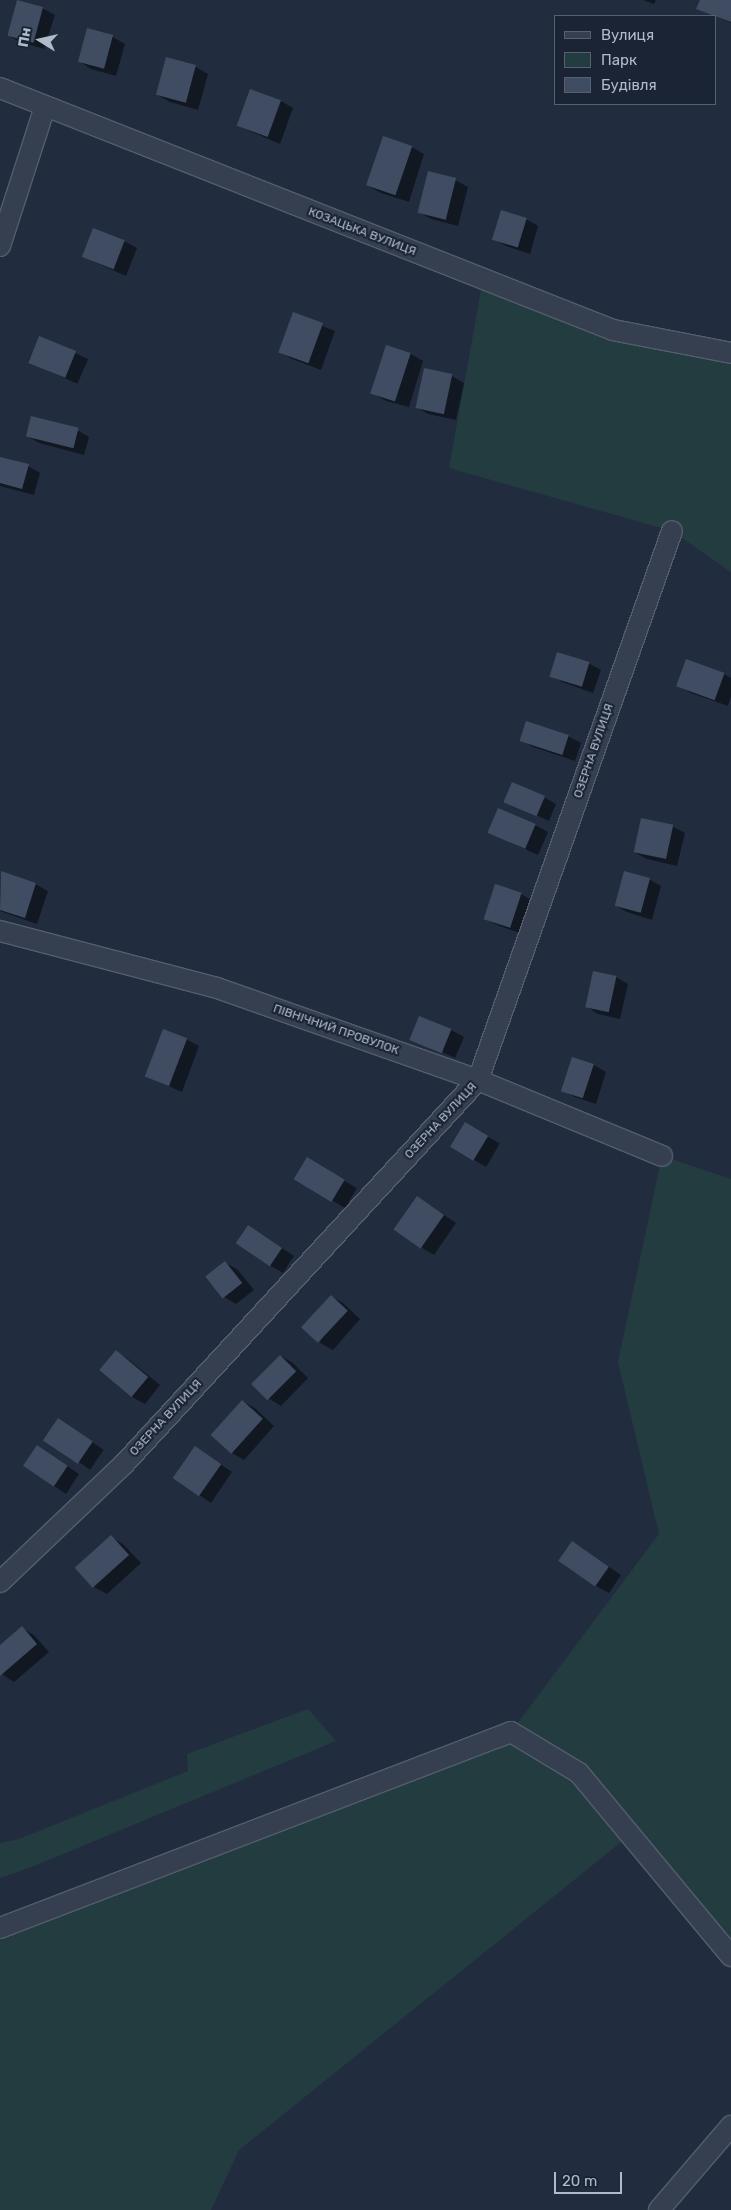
<!DOCTYPE html>
<html>
<head>
<meta charset="utf-8">
<style>
  body { margin:0 }
  #map { position:relative; width:731px; height:2210px; overflow:hidden; background:#212d3f; font-family:Rubik,sans-serif }
  div>[style] { position:absolute }
  [style*='--x'] { left:calc(var(--x)*1px); top:calc(var(--y)*1px); width:calc(var(--w)*1px); rotate:calc(var(--a)*1deg) }
  .green>* { inset:0; background:#233c40 }
  .shadow>* { inset:0; background:#0007; transform-origin:0 0 }
  .building>* { inset:0; background:#3f4c62; transform-origin:0 0 }
  .roads { filter:drop-shadow(1px 0 #535d6d) drop-shadow(-1px 0 #535d6d) drop-shadow(0 1px #535d6d) drop-shadow(0 -1px #535d6d) }
  .minor>* { height:20px; margin:-10px; padding:0 10px; transform-origin:10px; border-radius:10px; background:#353f4f }
  span { translate:-50% -50%; white-space:nowrap; text-align:center; line-height:1.15; -webkit-text-stroke:4.5px #1a2434; paint-order:stroke }
  .street-label { font-size:12px; color:#b1baca }
  .legend { position:absolute; left:554px; top:15px; width:162px; height:90px; box-sizing:border-box; background:#1a2434; border:1px solid #566070; margin:0; padding:6px 9px; list-style:none; font-size:15px; color:#b1baca }
  .legend li { display:flex; align-items:center; gap:10px; height:25px }
  .legend b { width:25px; border:1px solid #566070 }
  .north { position:absolute; left:15px; top:15px; width:50px; height:50px; -webkit-text-stroke:4px #1a2434; paint-order:stroke; rotate:280deg; font-size:14px; font-weight:700; line-height:20px; text-align:center; color:#b1baca }
  .north::after { content:''; display:block; margin:auto; width:18px; height:22px; background:#b1baca; clip-path:polygon(50% 0,100% 100%,50% 72%,0 100%) }
  .scale { position:absolute; left:554px; top:2172px; width:68px; height:22px; box-sizing:border-box; border:2px solid #b1baca; border-top:0; padding-left:6px; font-size:15px; line-height:18px; white-space:nowrap; color:#b1baca; -webkit-text-stroke:4px #1a2434; paint-order:stroke }
</style>
</head>
<body>
<div id="map">
  <div class="green">
    <i style="clip-path:polygon(483px 279px,613px 330px,731px 353px,731px 572px,672px 531px,449px 468px)"></i>
    <i style="clip-path:polygon(662px 1156px,731px 1179px,731px 1956px,630px 1835px,239px 2150px,211px 2210px,0 2210px,0 1928px,511px 1732px,659px 1534px,618px 1362px)"></i>
    <i style="clip-path:polygon(308px 1709px,336px 1741px,29px 1868px,0 1878px,0 1843px,19px 1839px,188px 1771px,187px 1754px)"></i>
  </div>
  <div class="shadow">
    <i style="clip-path:polygon(643px 0,656px 0,654px 4px)"></i>
    <i style="clip-path:polygon(701px 0,731px 0,731px 23px,698px 8px)"></i>
    <i style="clip-path:polygon(42px 8px,55px 15px,44px 49px,20px 42px,7px 35px)"></i>
    <i style="clip-path:polygon(88px 29px,113px 37px,125px 44px,116px 76px,91px 69px,79px 61px)"></i>
    <i style="clip-path:polygon(167px 59px,196px 67px,208px 74px,198px 110px,170px 102px,157px 95px)"></i>
    <i style="clip-path:polygon(281px 101px,293px 108px,280px 144px,238px 126px)"></i>
    <i style="clip-path:polygon(384px 138px,412px 147px,424px 154px,409px 202px,381px 193px,368px 186px)"></i>
    <i style="clip-path:polygon(455px 180px,468px 187px,458px 226px,431px 219px,419px 212px)"></i>
    <i style="clip-path:polygon(526px 219px,538px 226px,530px 254px,506px 246px,493px 239px)"></i>
    <i style="clip-path:polygon(124px 241px,137px 248px,126px 276px,83px 257px)"></i>
    <i style="clip-path:polygon(293px 314px,335px 331px,321px 370px,292px 359px,280px 352px)"></i>
    <i style="left:39px;top:337px;width:54px;height:27px;rotate:24deg"></i>
    <i style="clip-path:polygon(387px 347px,411px 354px,423px 361px,409px 407px,386px 401px,374px 394px)"></i>
    <i style="clip-path:polygon(425px 370px,452px 376px,464px 383px,456px 420px,428px 414px,416px 407px)"></i>
    <i style="clip-path:polygon(77px 430px,89px 437px,84px 455px,39px 443px,27px 436px)"></i>
    <i style="clip-path:polygon(0 458px,28px 466px,40px 473px,34px 495px,0 486px)"></i>
    <i style="clip-path:polygon(588px 663px,601px 670px,593px 693px,562px 682px,550px 675px)"></i>
    <i style="clip-path:polygon(724px 674px,731px 678px,731px 696px,728px 706px,691px 693px,678px 686px)"></i>
    <i style="clip-path:polygon(568px 736px,581px 743px,575px 761px,533px 747px,521px 740px)"></i>
    <i style="clip-path:polygon(544px 797px,556px 804px,549px 821px,506px 801px)"></i>
    <i style="clip-path:polygon(535px 825px,548px 832px,538px 855px,490px 833px)"></i>
    <i style="clip-path:polygon(672px 826px,685px 833px,677px 866px,647px 859px,634px 852px)"></i>
    <i style="clip-path:polygon(1px 873px,35px 884px,48px 891px,37px 924px,0 911px)"></i>
    <i style="clip-path:polygon(649px 879px,661px 886px,652px 920px,627px 912px,615px 905px)"></i>
    <i style="clip-path:polygon(521px 894px,533px 901px,522px 934px,497px 925px,484px 918px)"></i>
    <i style="clip-path:polygon(594px 972px,616px 977px,628px 984px,620px 1019px,598px 1014px,586px 1006px)"></i>
    <i style="clip-path:polygon(451px 1030px,464px 1037px,455px 1058px,412px 1039px)"></i>
    <i style="clip-path:polygon(186px 1039px,199px 1046px,182px 1092px,148px 1077px)"></i>
    <i style="clip-path:polygon(594px 1065px,606px 1072px,596px 1104px,575px 1097px,562px 1090px)"></i>
    <i style="left:466px;top:1124px;width:39px;height:27px;rotate:30deg"></i>
    <i style="left:308px;top:1159px;width:57px;height:23px;rotate:31deg"></i>
    <i style="clip-path:polygon(429px 1205px,456px 1223px,434px 1255px,422px 1248px)"></i>
    <i style="clip-path:polygon(261px 1234px,294px 1256px,283px 1273px,271px 1266px)"></i>
    <i style="clip-path:polygon(226px 1263px,238px 1270px,254px 1290px,236px 1304px,224px 1297px)"></i>
    <i style="clip-path:polygon(331px 1296px,343px 1303px,360px 1319px,333px 1350px,320px 1343px)"></i>
    <i style="clip-path:polygon(116px 1351px,128px 1359px,160px 1385px,145px 1404px,132px 1397px)"></i>
    <i style="clip-path:polygon(281px 1356px,293px 1363px,308px 1378px,281px 1406px,268px 1398px)"></i>
    <i style="clip-path:polygon(242px 1401px,255px 1408px,274px 1426px,244px 1460px,232px 1453px)"></i>
    <i style="left:58px;top:1419px;width:55px;height:24px;rotate:34deg"></i>
    <i style="clip-path:polygon(38px 1446px,79px 1474px,66px 1494px,54px 1486px)"></i>
    <i style="clip-path:polygon(207px 1455px,232px 1472px,211px 1503px,199px 1495px)"></i>
    <i style="clip-path:polygon(111px 1537px,123px 1544px,141px 1563px,107px 1594px,94px 1587px)"></i>
    <i style="clip-path:polygon(573px 1542px,621px 1575px,609px 1593px,596px 1586px)"></i>
    <i style="clip-path:polygon(22px 1628px,34px 1635px,49px 1652px,14px 1682px,0 1673px,0 1646px)"></i>
  </div>
  <div class="building">
    <i style="left:17px;top:0;width:27px;height:37px;rotate:15deg"></i>
    <i style="clip-path:polygon(700px 0,731px 0,731px 22px,696px 9px)"></i>
    <i style="left:87px;top:28px;width:27px;height:35px;rotate:15deg"></i>
    <i style="left:166px;top:57px;width:31px;height:39px;rotate:15deg"></i>
    <i style="left:250px;top:89px;width:33px;height:39px;rotate:20deg"></i>
    <i style="left:383px;top:136px;width:31px;height:52px;rotate:19deg"></i>
    <i style="left:428px;top:171px;width:29px;height:43px;rotate:14deg"></i>
    <i style="left:501px;top:210px;width:27px;height:31px;rotate:17deg"></i>
    <i style="left:93px;top:228px;width:34px;height:31px;rotate:21deg"></i>
    <i style="left:293px;top:312px;width:32px;height:43px;rotate:20deg"></i>
    <i style="left:39px;top:336px;width:40px;height:29px;rotate:22deg"></i>
    <i style="left:386px;top:345px;width:26px;height:51px;rotate:18deg"></i>
    <i style="left:424px;top:368px;width:29px;height:41px;rotate:12deg"></i>
    <i style="left:31px;top:416px;width:49px;height:21px;rotate:14deg"></i>
    <i style="clip-path:polygon(0 457px,29px 464px,22px 489px,0 483px)"></i>
    <i style="left:557px;top:652px;width:34px;height:26px;rotate:17deg"></i>
    <i style="left:686px;top:659px;width:41px;height:29px;rotate:20deg"></i>
    <i style="left:526px;top:721px;width:45px;height:21px;rotate:18deg"></i>
    <i style="left:512px;top:782px;width:36px;height:22px;rotate:23deg"></i>
    <i style="left:498px;top:808px;width:41px;height:27px;rotate:23deg"></i>
    <i style="left:641px;top:818px;width:33px;height:35px;rotate:12deg"></i>
    <i style="clip-path:polygon(1px 871px,36px 883px,25px 918px,0 910px)"></i>
    <i style="left:624px;top:871px;width:27px;height:36px;rotate:15deg"></i>
    <i style="left:495px;top:884px;width:28px;height:37px;rotate:18deg"></i>
    <i style="left:593px;top:971px;width:24px;height:37px;rotate:12deg"></i>
    <i style="left:419px;top:1016px;width:35px;height:26px;rotate:22deg"></i>
    <i style="left:163px;top:1029px;width:26px;height:51px;rotate:21deg"></i>
    <i style="left:572px;top:1057px;width:23px;height:36px;rotate:18deg"></i>
    <i style="left:465px;top:1122px;width:27px;height:29px;rotate:31deg"></i>
    <i style="left:307px;top:1157px;width:44px;height:26px;rotate:31deg"></i>
    <i style="left:417px;top:1196px;width:33px;height:41px;rotate:35deg"></i>
    <i style="left:248px;top:1225px;width:41px;height:22px;rotate:34deg"></i>
    <i style="left:225px;top:1261px;width:28px;height:25px;rotate:52deg"></i>
    <i style="left:331px;top:1295px;width:23px;height:44px;rotate:43deg"></i>
    <i style="left:116px;top:1350px;width:42px;height:26px;rotate:40deg"></i>
    <i style="left:280px;top:1355px;width:23px;height:41px;rotate:45deg"></i>
    <i style="left:242px;top:1400px;width:28px;height:47px;rotate:42deg"></i>
    <i style="left:58px;top:1418px;width:42px;height:27px;rotate:34deg"></i>
    <i style="left:37px;top:1445px;width:37px;height:25px;rotate:34deg"></i>
    <i style="left:195px;top:1446px;width:32px;height:39px;rotate:35deg"></i>
    <i style="left:111px;top:1535px;width:27px;height:49px;rotate:48deg"></i>
    <i style="left:572px;top:1541px;width:45px;height:24px;rotate:35deg"></i>
    <i style="clip-path:polygon(22px 1626px,37px 1644px,0 1676px,0 1645px)"></i>
  </div>
  <div class="roads">
    <div class="minor">
      <i style="--x:0;--y:88;--w:659;--a:21.54"></i>
      <i style="--x:613;--y:330;--w:120;--a:11"></i>
      <i style="--x:0;--y:246;--w:146;--a:-72.1"></i>
      <i style="--x:0;--y:931;--w:224;--a:14.7"></i>
      <i style="--x:217;--y:988;--w:277;--a:19.4"></i>
      <i style="--x:478;--y:1080;--w:199;--a:22.4"></i>
      <i style="--x:0;--y:1582;--w:171;--a:-43.6"></i>
      <i style="--x:124;--y:1464;--w:522;--a:-47.33"></i>
      <i style="--x:478;--y:1080;--w:582;--a:-70.54"></i>
      <i style="--x:0;--y:1928;--w:547;--a:-20.98"></i>
      <i style="--x:511;--y:1732;--w:79;--a:31.1"></i>
      <i style="--x:579;--y:1773;--w:238;--a:50.3"></i>
      <i style="--x:659;--y:2210;--w:111;--a:-49.4"></i>
    </div>
  </div>
  <div class="street-label">
    <span style="left:362px;top:232px;rotate:21deg">КОЗАЦЬКА ВУЛИЦЯ</span>
    <span style="left:594px;top:751px;rotate:-71deg">ОЗЕРНА ВУЛИЦЯ</span>
    <span style="left:336px;top:1030px;rotate:19deg">ПІВНІЧНИЙ ПРОВУЛОК</span>
    <span style="left:441px;top:1121px;rotate:-47deg">ОЗЕРНА ВУЛИЦЯ</span>
    <span style="left:166px;top:1418px;rotate:-47deg">ОЗЕРНА ВУЛИЦЯ</span>
  </div>
  <ul class="legend">
  <li><b style="height:6px;background:#353f4f"></b>Вулиця</li>
  <li><b style="height:14px;background:#233c40"></b>Парк</li>
  <li><b style="height:14px;background:#3f4c62"></b>Будівля</li>
  </ul>
  <div class="north">Пн</div>
  <div class="scale">20 m</div>
</div>
</body>
</html>
